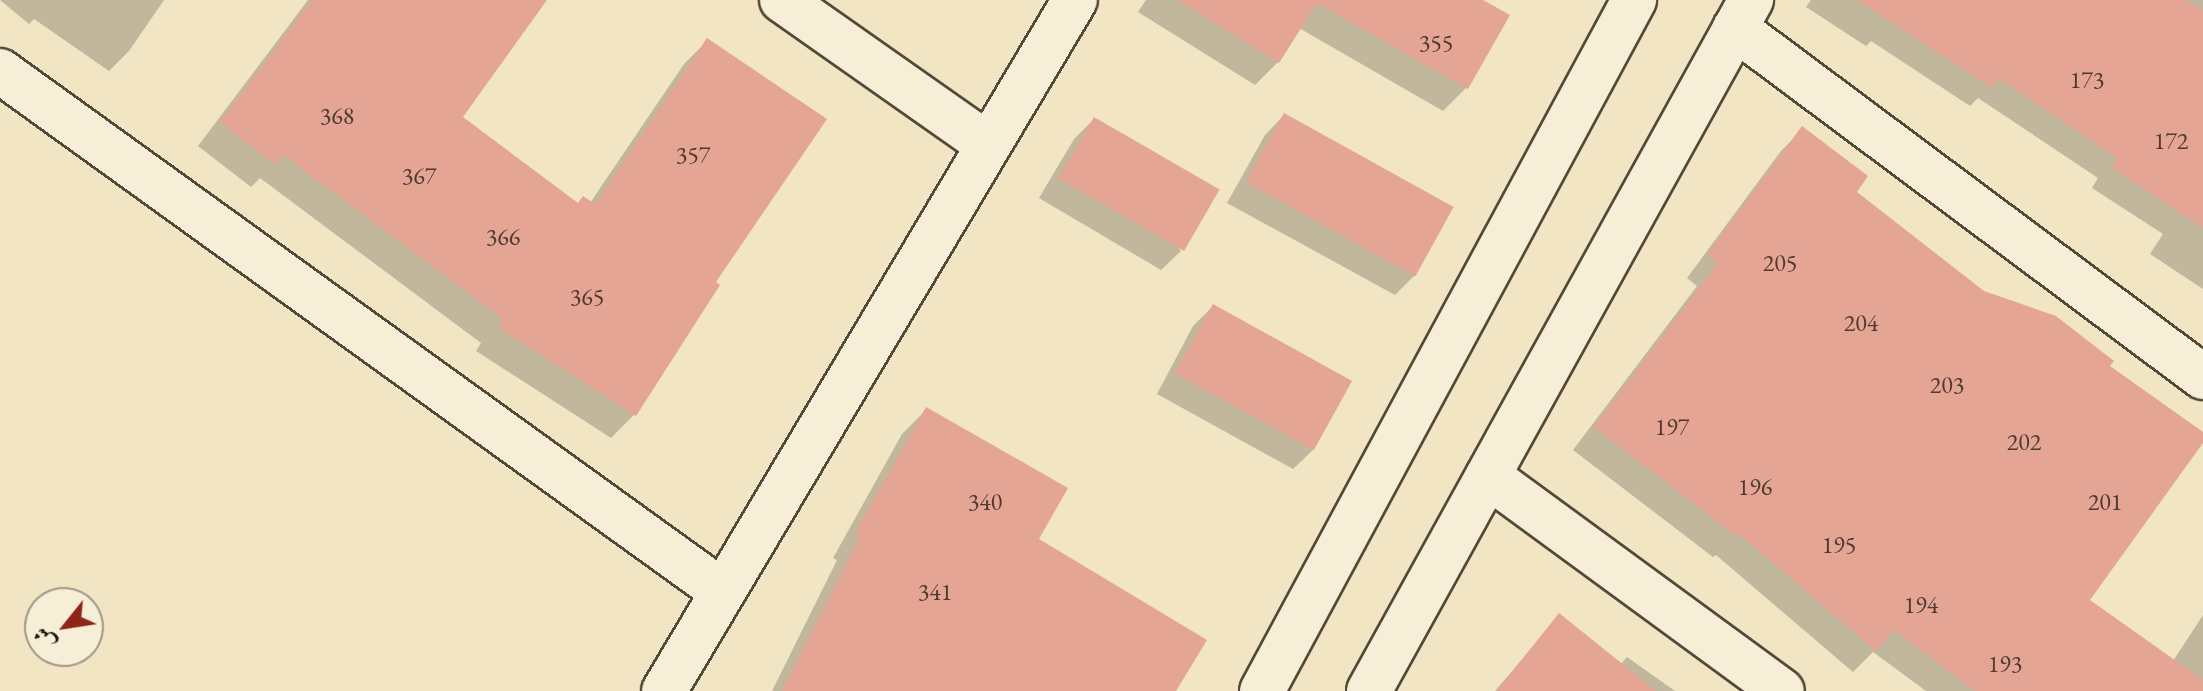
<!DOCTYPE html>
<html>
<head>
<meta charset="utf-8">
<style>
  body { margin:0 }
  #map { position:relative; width:2203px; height:691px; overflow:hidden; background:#f2e5c3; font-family:"EB Garamond",Amiri,serif }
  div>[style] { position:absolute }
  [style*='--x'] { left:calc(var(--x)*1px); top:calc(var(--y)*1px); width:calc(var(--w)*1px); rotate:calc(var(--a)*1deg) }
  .shadow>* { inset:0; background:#0003 }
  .building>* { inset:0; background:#e4a595; transform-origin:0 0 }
  .roads { filter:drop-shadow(2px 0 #534939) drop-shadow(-2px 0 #534939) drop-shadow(0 2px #534939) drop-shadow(0 -2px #534939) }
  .minor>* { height:44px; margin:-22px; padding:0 22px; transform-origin:22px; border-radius:22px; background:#f7eed8 }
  span { translate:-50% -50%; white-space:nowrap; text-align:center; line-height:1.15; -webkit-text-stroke:8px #f7eed8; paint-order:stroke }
  .number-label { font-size:24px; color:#50392e }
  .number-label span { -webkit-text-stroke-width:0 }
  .north { position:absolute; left:24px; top:587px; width:80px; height:80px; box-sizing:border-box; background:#f7eed8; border:2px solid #a09786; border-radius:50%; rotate:240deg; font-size:22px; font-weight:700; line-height:32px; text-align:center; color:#1e150b }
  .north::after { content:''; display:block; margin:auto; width:28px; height:36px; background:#8f2418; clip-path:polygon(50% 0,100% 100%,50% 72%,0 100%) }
</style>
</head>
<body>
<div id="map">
  <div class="shadow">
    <i style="clip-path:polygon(0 0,164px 0,129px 51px,109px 71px,34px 19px,29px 24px)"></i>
    <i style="clip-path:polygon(308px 0,544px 0,460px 117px,577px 204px,590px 203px,684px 64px,707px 41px,713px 283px,718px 286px,634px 415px,611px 438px,476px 351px,481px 343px,260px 178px,251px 187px,198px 146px)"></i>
    <i style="clip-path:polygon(1146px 0,1479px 0,1507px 16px,1466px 88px,1443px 111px,1299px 28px,1278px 62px,1255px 85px,1138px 12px)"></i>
    <i style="clip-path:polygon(1811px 0,2203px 0,2203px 289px,2150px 254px,2163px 234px,2092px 188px,2098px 178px,1978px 98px,1970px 106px,1871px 41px,1866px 46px,1806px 7px)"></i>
    <i style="clip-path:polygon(1284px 115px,1452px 208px,1415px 275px,1395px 295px,1227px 203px,1265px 135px)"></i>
    <i style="clip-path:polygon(1094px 119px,1181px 251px,1161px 270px,1039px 198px,1074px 139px)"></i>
    <i style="clip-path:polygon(1803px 129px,1854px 193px,1983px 293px,2108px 366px,2203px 434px,2087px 601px,2173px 661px,2203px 615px,2203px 691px,1926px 691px,1873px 652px,1853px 672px,1716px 555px,1713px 557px,1573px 450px,1697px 286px,1687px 278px,1781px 151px)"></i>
    <i style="clip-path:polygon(1213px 306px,1313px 450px,1293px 469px,1157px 394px,1193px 326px)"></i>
    <i style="clip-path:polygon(926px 410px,1037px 540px,1174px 691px,772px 691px,837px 560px,833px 558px,902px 434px)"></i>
    <i style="clip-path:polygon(1559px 616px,1620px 665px,1627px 657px,1675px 691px,1495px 691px)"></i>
  </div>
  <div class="building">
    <i style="clip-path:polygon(312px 0,547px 0,463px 117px,578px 203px,583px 196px,595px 204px,707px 38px,827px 119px,716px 282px,720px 285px,636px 416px,498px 327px,503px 319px,283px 155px,275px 165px,220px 122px)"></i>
    <i style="clip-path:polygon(1178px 0,1483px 0,1510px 15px,1468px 89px,1317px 3px,1279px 63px)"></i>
    <i style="clip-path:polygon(1857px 0,2186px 0,2203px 11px,2203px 228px,2111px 167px,2117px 158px,1998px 78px,1992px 88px)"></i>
    <i style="left:1284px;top:113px;width:194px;height:79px;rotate:29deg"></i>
    <i style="left:1094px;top:117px;width:145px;height:71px;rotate:30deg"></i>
    <i style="clip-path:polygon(1802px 126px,1868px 176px,1857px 192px,1984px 291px,2056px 316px,2114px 361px,2110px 366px,2203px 432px,2203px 443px,2090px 600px,2203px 680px,2203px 691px,1975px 691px,1894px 630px,1876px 651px,1739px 534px,1737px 537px,1594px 427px,1718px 263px,1707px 255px)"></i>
    <i style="left:1213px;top:304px;width:159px;height:79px;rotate:29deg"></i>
    <i style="clip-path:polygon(926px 407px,1068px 488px,1039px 539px,1207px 640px,1176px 691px,782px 691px,860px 536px,855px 533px)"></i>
    <i style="clip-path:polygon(1559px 613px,1656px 691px,1497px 691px)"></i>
  </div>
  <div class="roads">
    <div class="minor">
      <i style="--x:782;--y:0;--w:252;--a:35.1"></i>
      <i style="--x:1735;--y:28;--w:584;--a:36.71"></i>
      <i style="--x:0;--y:71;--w:891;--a:35.78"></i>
      <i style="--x:1488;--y:476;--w:364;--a:36.2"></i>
      <i style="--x:664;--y:691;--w:804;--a:-59.26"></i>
      <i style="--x:1262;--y:691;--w:785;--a:-61.7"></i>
      <i style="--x:1369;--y:691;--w:790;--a:-61.07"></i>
    </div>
  </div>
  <div class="number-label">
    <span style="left:1436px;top:43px">355</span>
    <span style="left:2087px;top:80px">173</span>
    <span style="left:337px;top:116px">368</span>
    <span style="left:2171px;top:141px">172</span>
    <span style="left:693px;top:155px">357</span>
    <span style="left:419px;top:176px">367</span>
    <span style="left:503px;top:237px">366</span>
    <span style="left:1780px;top:263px">205</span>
    <span style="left:587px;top:297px">365</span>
    <span style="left:1861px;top:323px">204</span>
    <span style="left:1947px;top:385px">203</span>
    <span style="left:1672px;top:427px">197</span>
    <span style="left:2024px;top:442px">202</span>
    <span style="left:1755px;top:487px">196</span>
    <span style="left:985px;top:502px">340</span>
    <span style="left:2105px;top:502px">201</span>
    <span style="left:1839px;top:545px">195</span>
    <span style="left:935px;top:592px">341</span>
    <span style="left:1921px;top:605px">194</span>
    <span style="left:2005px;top:664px">193</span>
  </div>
  <div class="north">ش</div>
</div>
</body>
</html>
